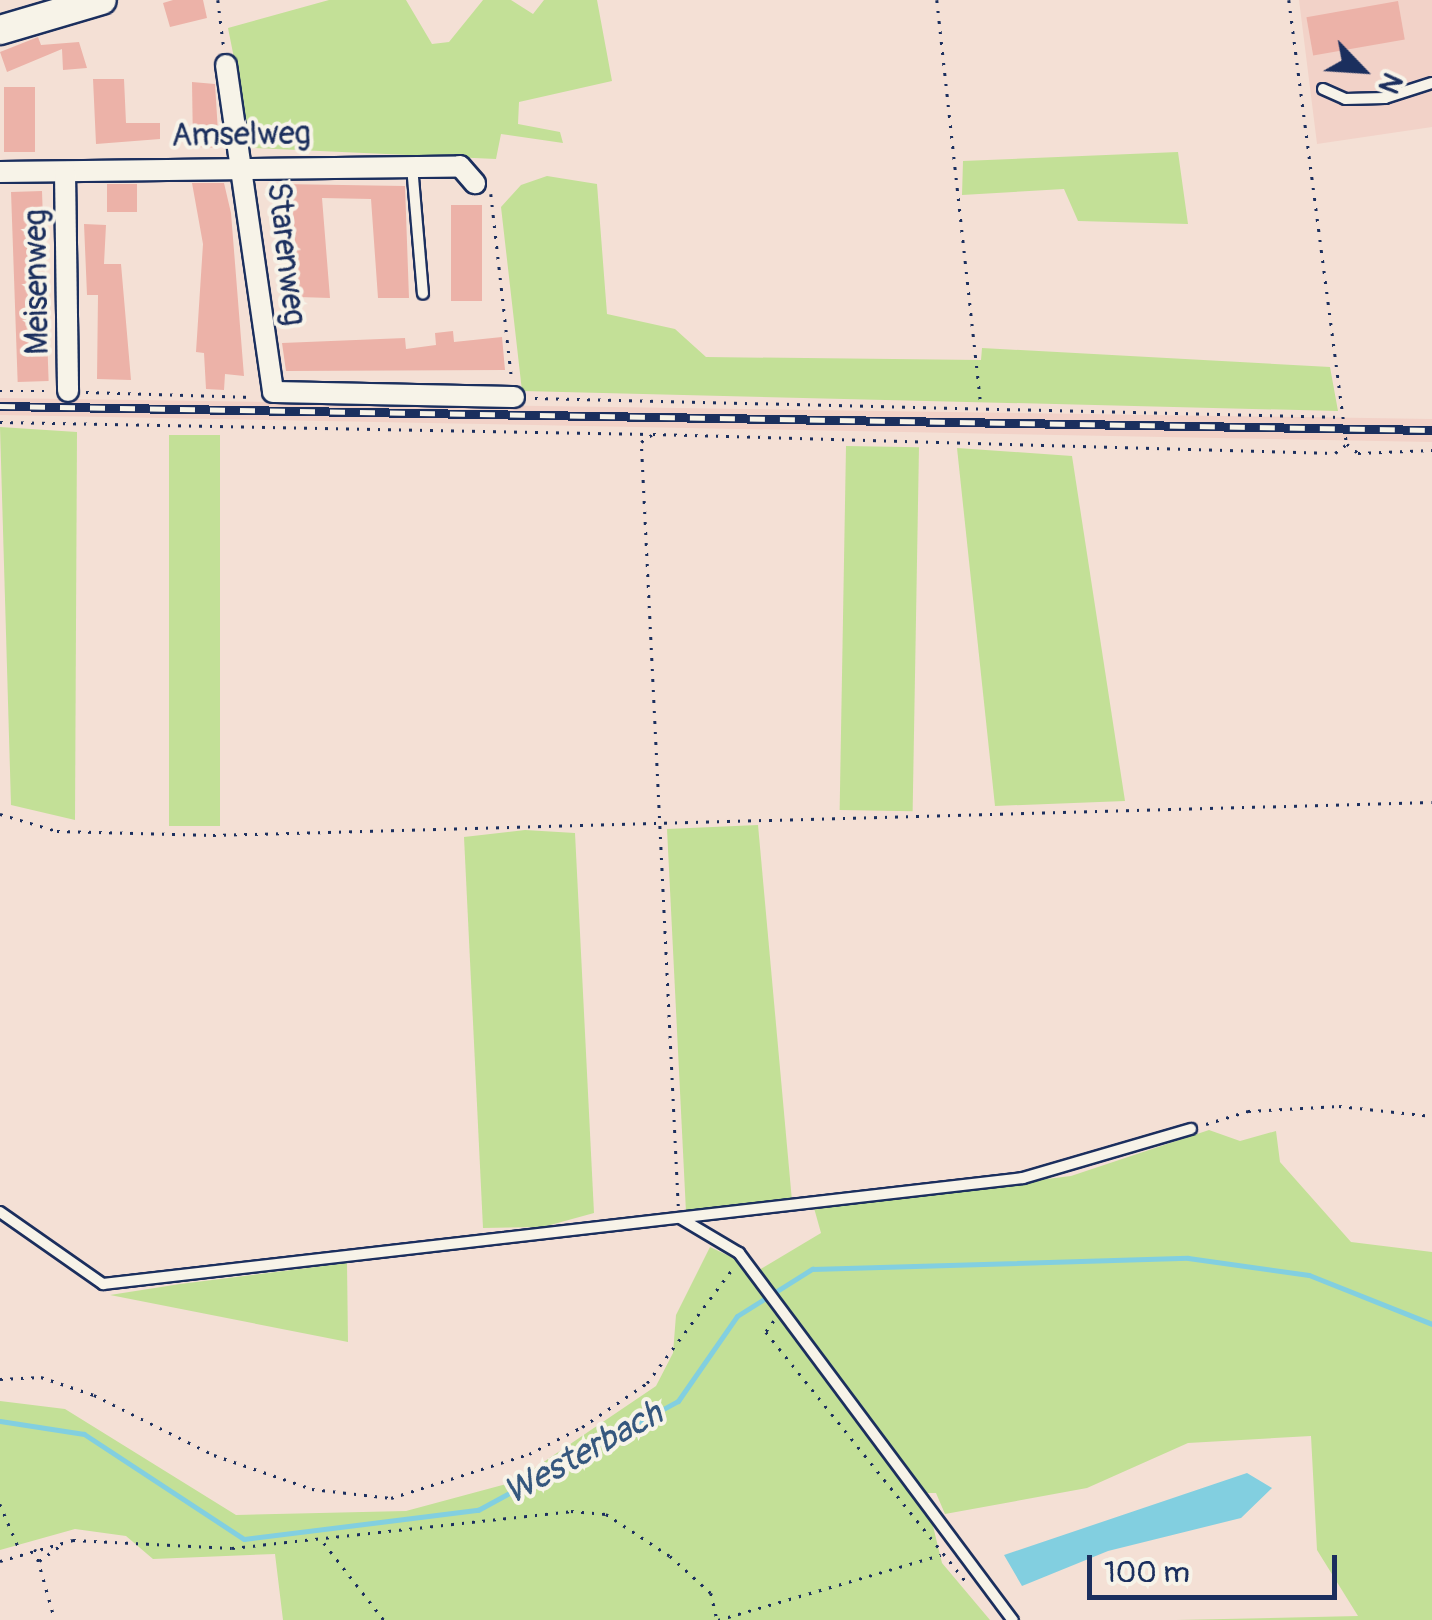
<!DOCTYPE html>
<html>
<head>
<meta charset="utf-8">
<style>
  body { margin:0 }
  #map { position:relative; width:1432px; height:1620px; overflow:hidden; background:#f4e0d5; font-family:Pangolin,sans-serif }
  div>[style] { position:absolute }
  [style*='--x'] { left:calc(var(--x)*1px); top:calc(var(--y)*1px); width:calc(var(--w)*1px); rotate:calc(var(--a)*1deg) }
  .built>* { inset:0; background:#f2d2c8 }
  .green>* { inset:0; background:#c3e097; transform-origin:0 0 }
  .water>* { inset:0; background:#82cfe0 }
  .stream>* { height:5px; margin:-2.5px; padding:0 2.5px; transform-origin:2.5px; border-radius:2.5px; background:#82cfe0 }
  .building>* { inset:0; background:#ecb2a8; transform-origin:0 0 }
  .path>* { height:2.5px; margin-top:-1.25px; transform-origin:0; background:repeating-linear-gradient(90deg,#1b2f5e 0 2.5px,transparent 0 10.5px) }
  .roads { filter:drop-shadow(2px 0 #1b2f5e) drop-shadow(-2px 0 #1b2f5e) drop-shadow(0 2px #1b2f5e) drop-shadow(0 -2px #1b2f5e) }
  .lane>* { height:10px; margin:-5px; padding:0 5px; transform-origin:5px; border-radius:5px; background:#f7f3e8 }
  .street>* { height:20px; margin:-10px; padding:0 10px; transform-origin:10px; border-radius:10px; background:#f7f3e8 }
  .secondary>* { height:28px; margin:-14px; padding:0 14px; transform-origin:14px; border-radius:14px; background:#f7f3e8 }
  .rail>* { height:9px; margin-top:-4.5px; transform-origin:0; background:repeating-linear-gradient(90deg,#f7f3e8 0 15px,#1b2f5e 0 30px); box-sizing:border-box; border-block:2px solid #1b2f5e }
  span { translate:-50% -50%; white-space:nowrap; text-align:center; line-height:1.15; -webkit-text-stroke:8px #f7f3e8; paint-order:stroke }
  .street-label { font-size:32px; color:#1b2f5e }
  .water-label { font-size:35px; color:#35577e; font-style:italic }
  .north { position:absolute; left:1312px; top:20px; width:100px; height:100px; -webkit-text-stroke:8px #f7f3e8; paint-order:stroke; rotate:115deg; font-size:28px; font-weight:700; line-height:40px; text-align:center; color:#1b2f5e }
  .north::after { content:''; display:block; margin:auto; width:35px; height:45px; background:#1b2f5e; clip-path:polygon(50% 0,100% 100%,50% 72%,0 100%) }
  .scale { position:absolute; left:1087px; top:1555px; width:250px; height:45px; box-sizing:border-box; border:5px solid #1b2f5e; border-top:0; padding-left:12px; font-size:30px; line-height:35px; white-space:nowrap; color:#1b2f5e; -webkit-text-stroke:8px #f7f3e8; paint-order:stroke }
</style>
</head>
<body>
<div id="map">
  <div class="built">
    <i style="clip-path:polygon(1299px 0,1432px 0,1432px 127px,1317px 144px)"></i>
    <i style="clip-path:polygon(0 398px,1432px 419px,1432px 442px,0 415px)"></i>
  </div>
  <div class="green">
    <i style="clip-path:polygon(329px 0,406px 0,432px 44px,449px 42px,483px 0,511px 0,533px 14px,544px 0,597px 0,612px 81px,519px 102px,518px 124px,560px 132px,563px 143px,501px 134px,496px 159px,252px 148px,228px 28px)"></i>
    <i style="clip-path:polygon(1178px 152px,1188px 224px,1078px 221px,1064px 189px,962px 195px,963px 161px)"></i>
    <i style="clip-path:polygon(547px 176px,597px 184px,607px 314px,675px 329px,706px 357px,981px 360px,982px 348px,1330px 367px,1338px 411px,522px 391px,501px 207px,521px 185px)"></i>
    <i style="clip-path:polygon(0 427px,77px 432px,75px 820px,11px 805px)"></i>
    <i style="left:169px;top:435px;width:51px;height:391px"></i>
    <i style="left:846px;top:446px;width:73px;height:364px;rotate:1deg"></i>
    <i style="clip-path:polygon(957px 448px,1072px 456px,1125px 801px,995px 806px)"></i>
    <i style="clip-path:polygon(758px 825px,792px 1201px,686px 1212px,667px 829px)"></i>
    <i style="clip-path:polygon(525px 830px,575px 833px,594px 1213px,543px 1227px,483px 1228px,464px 837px)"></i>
    <i style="clip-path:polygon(1209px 1130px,1240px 1141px,1276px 1131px,1280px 1162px,1351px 1242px,1432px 1252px,1432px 1620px,1176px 1620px,1358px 1616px,1317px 1550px,1311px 1436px,1188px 1443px,1087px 1488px,945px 1514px,936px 1493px,925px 1493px,942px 1563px,990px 1620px,283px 1620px,275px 1554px,153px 1559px,126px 1536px,75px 1529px,0 1550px,0 1401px,65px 1409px,236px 1515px,406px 1511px,514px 1482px,656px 1386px,673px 1353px,676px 1315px,710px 1247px,759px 1270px,821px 1233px,814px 1208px,1071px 1176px)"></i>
    <i style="clip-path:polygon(347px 1263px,348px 1342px,110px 1295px,180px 1284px)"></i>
  </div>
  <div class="water">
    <i style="clip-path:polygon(1247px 1473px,1272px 1488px,1241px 1518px,1108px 1551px,1022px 1586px,1004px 1555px)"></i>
  </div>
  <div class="stream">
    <i style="--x:0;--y:1421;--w:85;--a:8.8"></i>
    <i style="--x:84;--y:1434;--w:191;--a:33.3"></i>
    <i style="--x:244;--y:1539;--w:236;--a:-7.1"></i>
    <i style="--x:478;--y:1510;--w:228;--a:-28.6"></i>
    <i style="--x:678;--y:1401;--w:103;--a:-55.2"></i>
    <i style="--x:737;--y:1316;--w:89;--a:-32.1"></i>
    <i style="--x:812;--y:1269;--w:376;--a:-1.7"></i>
    <i style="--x:1188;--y:1258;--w:122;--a:8"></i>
    <i style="--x:1309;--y:1275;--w:132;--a:21.7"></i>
  </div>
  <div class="building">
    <i style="clip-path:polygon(173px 0,203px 0,207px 18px,170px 27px,163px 3px)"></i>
    <i style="left:1398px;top:1px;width:39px;height:93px;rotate:80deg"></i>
    <i style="clip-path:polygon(38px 37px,41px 45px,79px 42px,87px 68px,63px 70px,62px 49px,7px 72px,0 52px)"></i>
    <i style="clip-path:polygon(93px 79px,124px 79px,126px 123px,160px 123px,160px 139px,96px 144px)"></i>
    <i style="clip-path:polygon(192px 82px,215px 84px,219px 148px,193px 147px)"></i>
    <i style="left:4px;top:87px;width:31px;height:65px"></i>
    <i style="clip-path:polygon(192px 183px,224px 183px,231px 213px,244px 376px,225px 374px,224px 390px,206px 389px,204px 353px,196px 352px,203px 244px)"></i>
    <i style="left:107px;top:184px;width:30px;height:28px"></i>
    <i style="clip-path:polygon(280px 184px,405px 186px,409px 298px,378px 298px,371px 199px,322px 198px,330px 298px,299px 297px,292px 198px,280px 198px)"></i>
    <i style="left:42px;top:191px;width:190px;height:31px;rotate:88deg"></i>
    <i style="left:451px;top:205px;width:31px;height:96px"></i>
    <i style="clip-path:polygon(84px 224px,106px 225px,104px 264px,121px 264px,131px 380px,97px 379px,98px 295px,87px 295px)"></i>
    <i style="clip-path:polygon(453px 331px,454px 342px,502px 337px,505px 370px,286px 371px,282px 343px,405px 338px,406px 349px,436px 345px,435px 333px)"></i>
  </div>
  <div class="path">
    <i style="--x:218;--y:0;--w:49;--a:83"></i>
    <i style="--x:937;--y:0;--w:408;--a:83.8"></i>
    <i style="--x:1289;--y:0;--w:448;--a:82.6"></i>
    <i style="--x:1347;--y:444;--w:14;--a:39"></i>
    <i style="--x:1358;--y:453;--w:74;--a:-2.3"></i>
    <i style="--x:491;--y:194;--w:187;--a:83.6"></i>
    <i style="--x:0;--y:391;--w:48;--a:0"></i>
    <i style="--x:86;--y:392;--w:167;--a:1.7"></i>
    <i style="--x:535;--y:398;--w:808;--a:1.35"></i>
    <i style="--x:0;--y:422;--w:651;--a:1.06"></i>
    <i style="--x:0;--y:814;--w:59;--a:16.6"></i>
    <i style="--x:57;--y:831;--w:156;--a:1.5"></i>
    <i style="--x:213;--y:835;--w:1219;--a:-1.55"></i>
    <i style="--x:1206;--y:1124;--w:44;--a:-17.2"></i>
    <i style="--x:1248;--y:1111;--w:91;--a:-3.1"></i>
    <i style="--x:1339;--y:1106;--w:94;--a:6.1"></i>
    <i style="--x:678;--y:1206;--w:765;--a:-92.77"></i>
    <i style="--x:641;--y:442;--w:14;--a:-34"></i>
    <i style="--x:653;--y:434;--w:682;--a:1.6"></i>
    <i style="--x:1335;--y:453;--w:15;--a:-37"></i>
    <i style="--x:774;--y:1321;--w:14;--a:126"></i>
    <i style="--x:766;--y:1332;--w:323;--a:51.3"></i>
    <i style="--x:0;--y:1379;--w:41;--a:-2.8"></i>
    <i style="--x:41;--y:1377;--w:56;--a:18.8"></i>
    <i style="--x:94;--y:1395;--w:134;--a:26.6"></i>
    <i style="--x:214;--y:1455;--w:104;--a:19.1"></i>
    <i style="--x:312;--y:1489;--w:80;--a:6.5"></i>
    <i style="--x:391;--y:1498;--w:145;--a:-17.7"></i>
    <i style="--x:529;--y:1454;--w:59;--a:-27"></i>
    <i style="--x:582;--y:1427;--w:78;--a:-34.1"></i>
    <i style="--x:647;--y:1383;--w:144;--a:-53.2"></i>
    <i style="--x:0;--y:1504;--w:51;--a:66.9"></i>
    <i style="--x:324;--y:1543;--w:98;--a:52.1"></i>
    <i style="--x:35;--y:1549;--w:74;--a:74.3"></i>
    <i style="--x:0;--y:1561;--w:76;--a:-16"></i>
    <i style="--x:73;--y:1540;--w:159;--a:2.9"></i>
    <i style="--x:232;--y:1548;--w:341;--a:-6.2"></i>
    <i style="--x:571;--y:1511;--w:35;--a:5"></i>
    <i style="--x:606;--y:1514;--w:77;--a:33.3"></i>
    <i style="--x:670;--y:1556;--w:55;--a:42.1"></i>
    <i style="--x:711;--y:1593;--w:28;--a:77"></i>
    <i style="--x:39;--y:1561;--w:27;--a:-36"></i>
    <i style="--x:718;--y:1620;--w:232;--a:-16.3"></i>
  </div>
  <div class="roads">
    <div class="lane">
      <i style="--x:1323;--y:89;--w:24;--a:24"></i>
      <i style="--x:1345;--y:99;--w:40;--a:-1.4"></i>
      <i style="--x:1385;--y:98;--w:49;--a:-17.7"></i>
      <i style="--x:412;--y:166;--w:128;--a:85.1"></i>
      <i style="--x:0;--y:1212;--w:126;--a:35"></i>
      <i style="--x:103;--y:1284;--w:926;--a:-6.57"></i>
      <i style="--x:1023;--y:1178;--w:175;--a:-16.3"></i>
      <i style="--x:680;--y:1218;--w:69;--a:30.7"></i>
      <i style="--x:739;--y:1253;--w:458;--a:53.3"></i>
    </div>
    <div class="street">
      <i style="--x:226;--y:65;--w:330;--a:81.8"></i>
      <i style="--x:273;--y:392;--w:241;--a:1.2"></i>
      <i style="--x:0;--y:172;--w:460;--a:-0.7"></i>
      <i style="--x:460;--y:166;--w:23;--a:49"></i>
      <i style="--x:65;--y:172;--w:219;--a:89.2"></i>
    </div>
    <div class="secondary">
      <i style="--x:0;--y:30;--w:106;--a:-16.4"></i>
    </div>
  </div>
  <div class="rail">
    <i style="--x:0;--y:406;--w:1432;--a:0.96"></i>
  </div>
  <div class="street-label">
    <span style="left:241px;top:135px;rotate:-1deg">Amselweg</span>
    <span style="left:286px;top:254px;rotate:83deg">Starenweg</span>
    <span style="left:37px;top:282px;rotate:-91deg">Meisenweg</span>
  </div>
  <div class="water-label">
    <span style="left:583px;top:1453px;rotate:-29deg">Westerbach</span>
  </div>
  <div class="north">N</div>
  <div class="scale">100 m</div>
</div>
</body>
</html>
